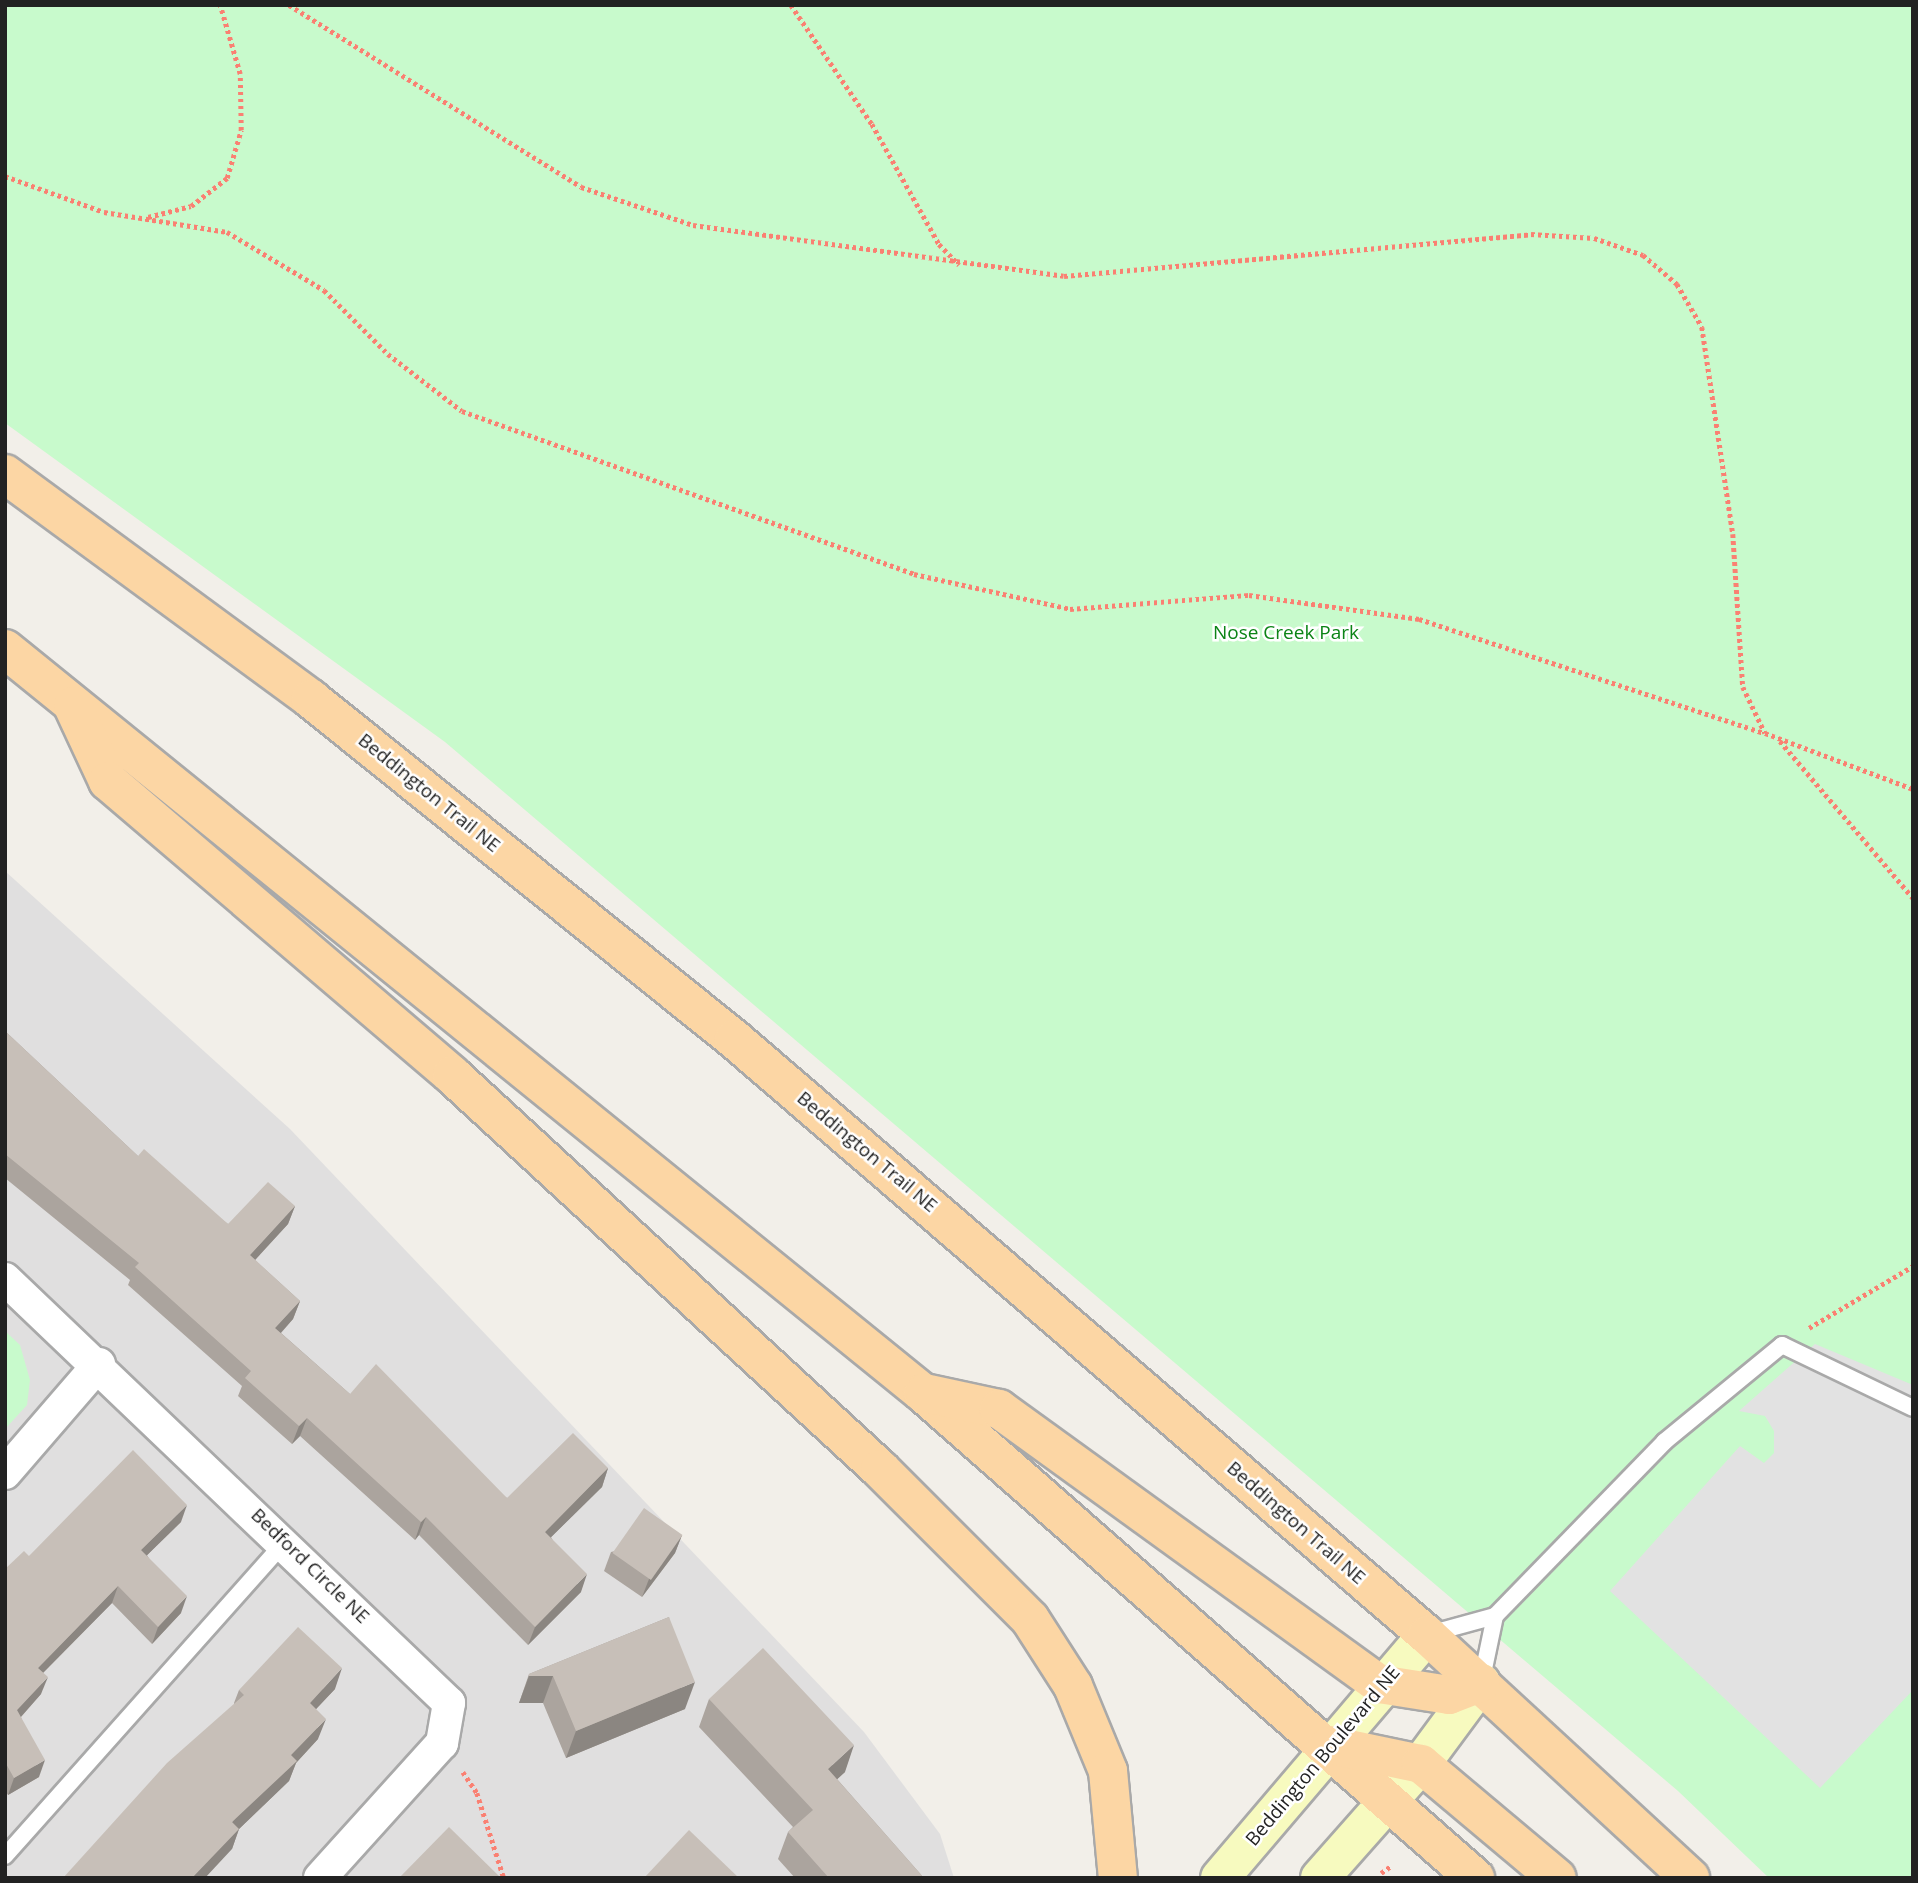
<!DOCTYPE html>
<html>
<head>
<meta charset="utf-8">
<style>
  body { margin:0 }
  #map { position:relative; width:1918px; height:1883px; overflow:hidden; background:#f2efe9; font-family:"Open Sans",sans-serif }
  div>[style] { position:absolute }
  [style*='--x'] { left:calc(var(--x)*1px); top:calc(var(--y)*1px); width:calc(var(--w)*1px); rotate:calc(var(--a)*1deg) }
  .residential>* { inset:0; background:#e0dfdf }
  .park>* { inset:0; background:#c8facc }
  .parking>* { inset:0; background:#e2e2e2 }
  .path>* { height:4.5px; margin-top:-2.25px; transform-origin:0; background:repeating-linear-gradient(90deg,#fa8072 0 3.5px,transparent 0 7px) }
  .roads { filter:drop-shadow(2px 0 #a9a9a9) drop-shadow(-2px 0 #a9a9a9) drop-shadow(0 2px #a9a9a9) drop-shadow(0 -2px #a9a9a9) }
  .service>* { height:16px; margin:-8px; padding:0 8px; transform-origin:8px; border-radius:8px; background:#fff }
  .minor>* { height:32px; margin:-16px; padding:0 16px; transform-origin:16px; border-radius:16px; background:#fff }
  .secondary>* { height:38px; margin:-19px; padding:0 19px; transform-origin:19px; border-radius:19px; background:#f7fabf }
  .primary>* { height:38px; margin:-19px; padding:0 19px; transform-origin:19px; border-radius:19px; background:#fcd6a4 }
  .wall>* { inset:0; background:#aba49e }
  .shaded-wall>* { inset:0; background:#8b8681 }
  .building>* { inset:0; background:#c7bfb8; transform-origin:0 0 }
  span { translate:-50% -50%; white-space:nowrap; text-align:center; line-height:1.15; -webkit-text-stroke:5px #fff; paint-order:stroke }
  .park-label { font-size:19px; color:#0c8416 }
  .street-label { font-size:19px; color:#222 }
  .frame { position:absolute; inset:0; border:7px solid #222; pointer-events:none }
</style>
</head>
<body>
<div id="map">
  <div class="residential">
    <i style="clip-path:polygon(5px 871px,290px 1129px,864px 1732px,940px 1834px,954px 1878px,5px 1878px)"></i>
  </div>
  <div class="park">
    <i style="clip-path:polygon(5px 5px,1913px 5px,1913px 1878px,1769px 1878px,1678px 1791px,445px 742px,5px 423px)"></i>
    <i style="clip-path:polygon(5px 1331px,20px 1345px,30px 1380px,27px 1405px,5px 1429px)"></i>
  </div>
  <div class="parking">
    <i style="clip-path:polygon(1815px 1344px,1913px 1385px,1913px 1690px,1820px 1788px,1610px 1591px,1740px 1446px,1764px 1463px,1774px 1453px,1774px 1431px,1765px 1416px,1739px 1411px)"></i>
  </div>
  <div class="path">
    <i style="--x:289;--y:5;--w:344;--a:31.9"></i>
    <i style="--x:581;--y:187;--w:118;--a:18.7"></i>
    <i style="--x:693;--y:225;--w:374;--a:7.8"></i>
    <i style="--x:1064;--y:276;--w:469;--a:-5.1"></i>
    <i style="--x:1531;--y:234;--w:63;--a:3.6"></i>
    <i style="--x:1594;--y:238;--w:52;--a:19.1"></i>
    <i style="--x:1643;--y:255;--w:45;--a:40.5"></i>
    <i style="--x:1677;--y:284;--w:50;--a:59.8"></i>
    <i style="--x:1702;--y:327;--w:209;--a:81.5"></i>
    <i style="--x:1733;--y:534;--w:153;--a:86.3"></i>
    <i style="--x:1743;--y:687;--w:51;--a:64.4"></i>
    <i style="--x:1765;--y:733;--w:158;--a:20.7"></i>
    <i style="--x:791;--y:5;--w:144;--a:55.8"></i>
    <i style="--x:872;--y:124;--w:137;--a:60.8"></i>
    <i style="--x:939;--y:244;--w:29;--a:46"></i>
    <i style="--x:5;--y:176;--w:105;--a:20"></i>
    <i style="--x:104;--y:212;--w:125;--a:9.2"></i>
    <i style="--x:227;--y:232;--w:113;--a:30.9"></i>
    <i style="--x:324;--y:290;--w:91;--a:45"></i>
    <i style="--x:388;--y:354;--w:93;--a:37.6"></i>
    <i style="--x:462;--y:411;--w:480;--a:19.8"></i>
    <i style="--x:914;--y:574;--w:160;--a:12.6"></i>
    <i style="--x:1070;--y:609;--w:180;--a:-4.5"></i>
    <i style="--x:1249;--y:595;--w:172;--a:8"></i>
    <i style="--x:1419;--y:619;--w:363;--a:18.3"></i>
    <i style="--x:148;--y:217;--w:44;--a:-14.3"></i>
    <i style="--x:191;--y:206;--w:46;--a:-37.9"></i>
    <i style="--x:227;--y:178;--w:50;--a:-73.7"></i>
    <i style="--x:241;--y:130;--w:56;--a:-91"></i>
    <i style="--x:240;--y:74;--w:72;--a:-106.2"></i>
    <i style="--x:1780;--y:741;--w:206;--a:49.7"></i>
    <i style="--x:1809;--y:1328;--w:121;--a:-30.8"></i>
    <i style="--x:463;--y:1772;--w:25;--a:56"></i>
    <i style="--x:477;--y:1793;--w:89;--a:72.4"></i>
    <i style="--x:1381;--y:1873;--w:12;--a:-35"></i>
  </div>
  <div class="roads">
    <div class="service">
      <i style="--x:1429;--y:1634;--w:68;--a:-15.3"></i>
      <i style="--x:1495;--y:1616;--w:243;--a:-45.8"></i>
      <i style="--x:1664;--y:1442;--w:153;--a:-39.4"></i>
      <i style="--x:1782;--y:1345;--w:145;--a:25.7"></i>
      <i style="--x:1481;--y:1683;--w:68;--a:-78.2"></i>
      <i style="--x:5;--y:1856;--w:421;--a:-48.3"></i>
    </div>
    <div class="minor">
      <i style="--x:5;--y:1279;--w:614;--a:43.68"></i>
      <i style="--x:449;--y:1703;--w:41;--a:99.9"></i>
      <i style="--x:442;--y:1743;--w:182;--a:132.1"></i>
      <i style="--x:5;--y:1473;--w:144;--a:-49.2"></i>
    </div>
    <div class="secondary">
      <i style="--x:1220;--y:1878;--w:319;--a:-49.6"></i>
      <i style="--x:1320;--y:1878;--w:152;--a:-48.5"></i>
      <i style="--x:1421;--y:1764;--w:101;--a:-53.5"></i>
    </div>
    <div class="primary">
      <i style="--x:5;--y:474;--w:380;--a:36.3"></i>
      <i style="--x:311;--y:699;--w:543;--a:38.79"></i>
      <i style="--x:734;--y:1039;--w:914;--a:40.7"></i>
      <i style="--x:1427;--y:1635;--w:358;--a:42.7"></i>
      <i style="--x:5;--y:649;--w:1182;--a:39.02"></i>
      <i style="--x:923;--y:1393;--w:735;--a:41.3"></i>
      <i style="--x:73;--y:706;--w:83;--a:65"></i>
      <i style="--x:108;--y:781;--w:453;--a:40.5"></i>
      <i style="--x:452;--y:1075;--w:582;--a:42.63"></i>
      <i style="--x:880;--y:1469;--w:212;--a:45"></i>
      <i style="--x:1030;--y:1619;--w:80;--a:57.3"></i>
      <i style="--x:1073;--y:1686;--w:92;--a:67.6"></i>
      <i style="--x:1108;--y:1771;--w:107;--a:84.7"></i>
      <i style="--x:925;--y:1393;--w:76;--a:12.2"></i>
      <i style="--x:999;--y:1409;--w:469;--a:35.9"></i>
      <i style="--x:1379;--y:1684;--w:71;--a:8.9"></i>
      <i style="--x:1449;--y:1695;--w:34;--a:-21"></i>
      <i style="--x:1330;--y:1745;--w:93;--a:11.8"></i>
      <i style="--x:1421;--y:1764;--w:177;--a:40"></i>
    </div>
  </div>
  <div class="wall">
    <i style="clip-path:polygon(5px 1031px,138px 1156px,228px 1224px,295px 1206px,288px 1224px,255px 1260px,300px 1301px,293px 1319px,281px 1333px,350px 1394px,507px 1498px,608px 1468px,602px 1487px,551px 1537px,581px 1592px,528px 1645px,419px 1535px,415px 1540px,300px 1436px,292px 1444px,238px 1396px,242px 1386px,128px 1285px,130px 1280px,5px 1178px)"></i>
    <i style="clip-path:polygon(181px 1522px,147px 1555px,181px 1613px,152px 1644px,112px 1603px,43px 1673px,41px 1694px,21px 1717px,39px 1777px,8px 1795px,5px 1791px,5px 1569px,29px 1556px)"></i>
    <i style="clip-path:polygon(682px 1535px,675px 1553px,642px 1597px,604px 1571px,611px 1552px)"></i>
    <i style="clip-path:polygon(669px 1617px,685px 1709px,566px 1758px,543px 1703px,519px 1703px,529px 1674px)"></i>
    <i style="clip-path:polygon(335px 1689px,316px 1709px,318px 1739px,296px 1763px,289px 1781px,239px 1829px,232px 1849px,234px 1703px,239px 1690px)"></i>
    <i style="clip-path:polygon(709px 1699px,845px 1772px,837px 1779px,924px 1878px,795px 1878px,778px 1859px,788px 1832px,793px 1827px,699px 1727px)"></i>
  </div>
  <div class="shaded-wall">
    <i style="clip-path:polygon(295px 1206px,288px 1224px,243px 1273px,250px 1255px)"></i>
    <i style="clip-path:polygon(300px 1301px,293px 1319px,269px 1346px,275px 1328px)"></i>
    <i style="clip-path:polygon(307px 1418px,300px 1436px,292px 1444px,299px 1426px)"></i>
    <i style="clip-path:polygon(608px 1468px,602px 1487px,538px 1550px,545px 1532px)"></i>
    <i style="clip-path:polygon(187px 1505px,181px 1522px,135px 1567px,141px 1550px)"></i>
    <i style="clip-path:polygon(426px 1517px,419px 1535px,415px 1540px,421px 1522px)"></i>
    <i style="clip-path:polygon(682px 1535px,675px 1553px,642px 1597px,649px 1579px)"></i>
    <i style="clip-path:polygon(587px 1574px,581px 1592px,528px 1645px,535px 1627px)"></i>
    <i style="clip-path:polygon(118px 1586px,112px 1603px,31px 1685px,38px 1668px)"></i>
    <i style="clip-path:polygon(187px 1596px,181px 1613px,152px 1644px,158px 1627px)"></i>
    <i style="clip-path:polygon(342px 1668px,335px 1689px,302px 1724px,310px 1703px)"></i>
    <i style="clip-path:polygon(529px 1676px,553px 1676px,543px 1703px,519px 1703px)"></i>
    <i style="clip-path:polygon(48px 1677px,41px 1694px,11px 1728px,17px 1710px)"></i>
    <i style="clip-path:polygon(695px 1682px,685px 1709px,566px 1758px,576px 1731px)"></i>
    <i style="clip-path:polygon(326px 1719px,318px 1739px,296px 1763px,289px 1781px,239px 1829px,232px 1849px,205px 1878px,192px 1878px,232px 1822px,291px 1755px)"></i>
    <i style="clip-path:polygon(854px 1745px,845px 1772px,818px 1797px,828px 1769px)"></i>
    <i style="clip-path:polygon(45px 1760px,39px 1777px,8px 1795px,14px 1778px)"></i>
  </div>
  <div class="building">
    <i style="clip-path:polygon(5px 1031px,138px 1156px,144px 1149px,228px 1224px,268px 1182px,295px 1206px,250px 1255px,300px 1301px,275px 1328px,350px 1394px,376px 1364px,507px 1498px,573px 1433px,608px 1468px,545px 1532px,587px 1574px,535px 1627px,426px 1517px,421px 1522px,307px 1418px,299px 1426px,245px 1378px,251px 1371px,135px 1267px,139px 1263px,5px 1154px)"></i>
    <i style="clip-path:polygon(133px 1450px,187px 1505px,141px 1550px,187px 1596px,158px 1627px,118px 1586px,38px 1668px,48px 1677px,17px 1710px,45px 1760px,14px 1778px,5px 1762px,5px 1569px,24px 1551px,29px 1556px)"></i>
    <i style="left:644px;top:1508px;width:47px;height:55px;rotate:35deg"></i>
    <i style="clip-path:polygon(669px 1617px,695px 1682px,576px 1731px,553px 1676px,529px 1676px,529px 1674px)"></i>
    <i style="clip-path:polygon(298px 1627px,342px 1668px,310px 1703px,326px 1719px,291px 1755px,297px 1761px,232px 1822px,239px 1829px,192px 1878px,63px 1878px,167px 1763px,244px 1695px,239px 1690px)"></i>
    <i style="clip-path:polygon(763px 1648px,854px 1745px,828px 1769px,924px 1878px,829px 1878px,788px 1832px,813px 1810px,709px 1699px)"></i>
    <i style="clip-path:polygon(449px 1827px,501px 1878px,399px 1878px)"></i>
    <i style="clip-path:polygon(689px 1830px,739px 1878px,644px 1878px)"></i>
  </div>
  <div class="park-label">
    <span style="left:1286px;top:633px">Nose Creek Park</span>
  </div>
  <div class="street-label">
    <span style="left:429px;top:793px;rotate:39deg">Beddington Trail NE</span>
    <span style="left:867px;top:1152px;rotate:40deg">Beddington Trail NE</span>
    <span style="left:1296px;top:1523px;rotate:41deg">Beddington Trail NE</span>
    <span style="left:310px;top:1566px;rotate:44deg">Bedford Circle NE</span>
    <span style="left:1323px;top:1756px;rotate:-50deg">Beddington Boulevard NE</span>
  </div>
  <div class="frame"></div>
</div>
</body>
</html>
